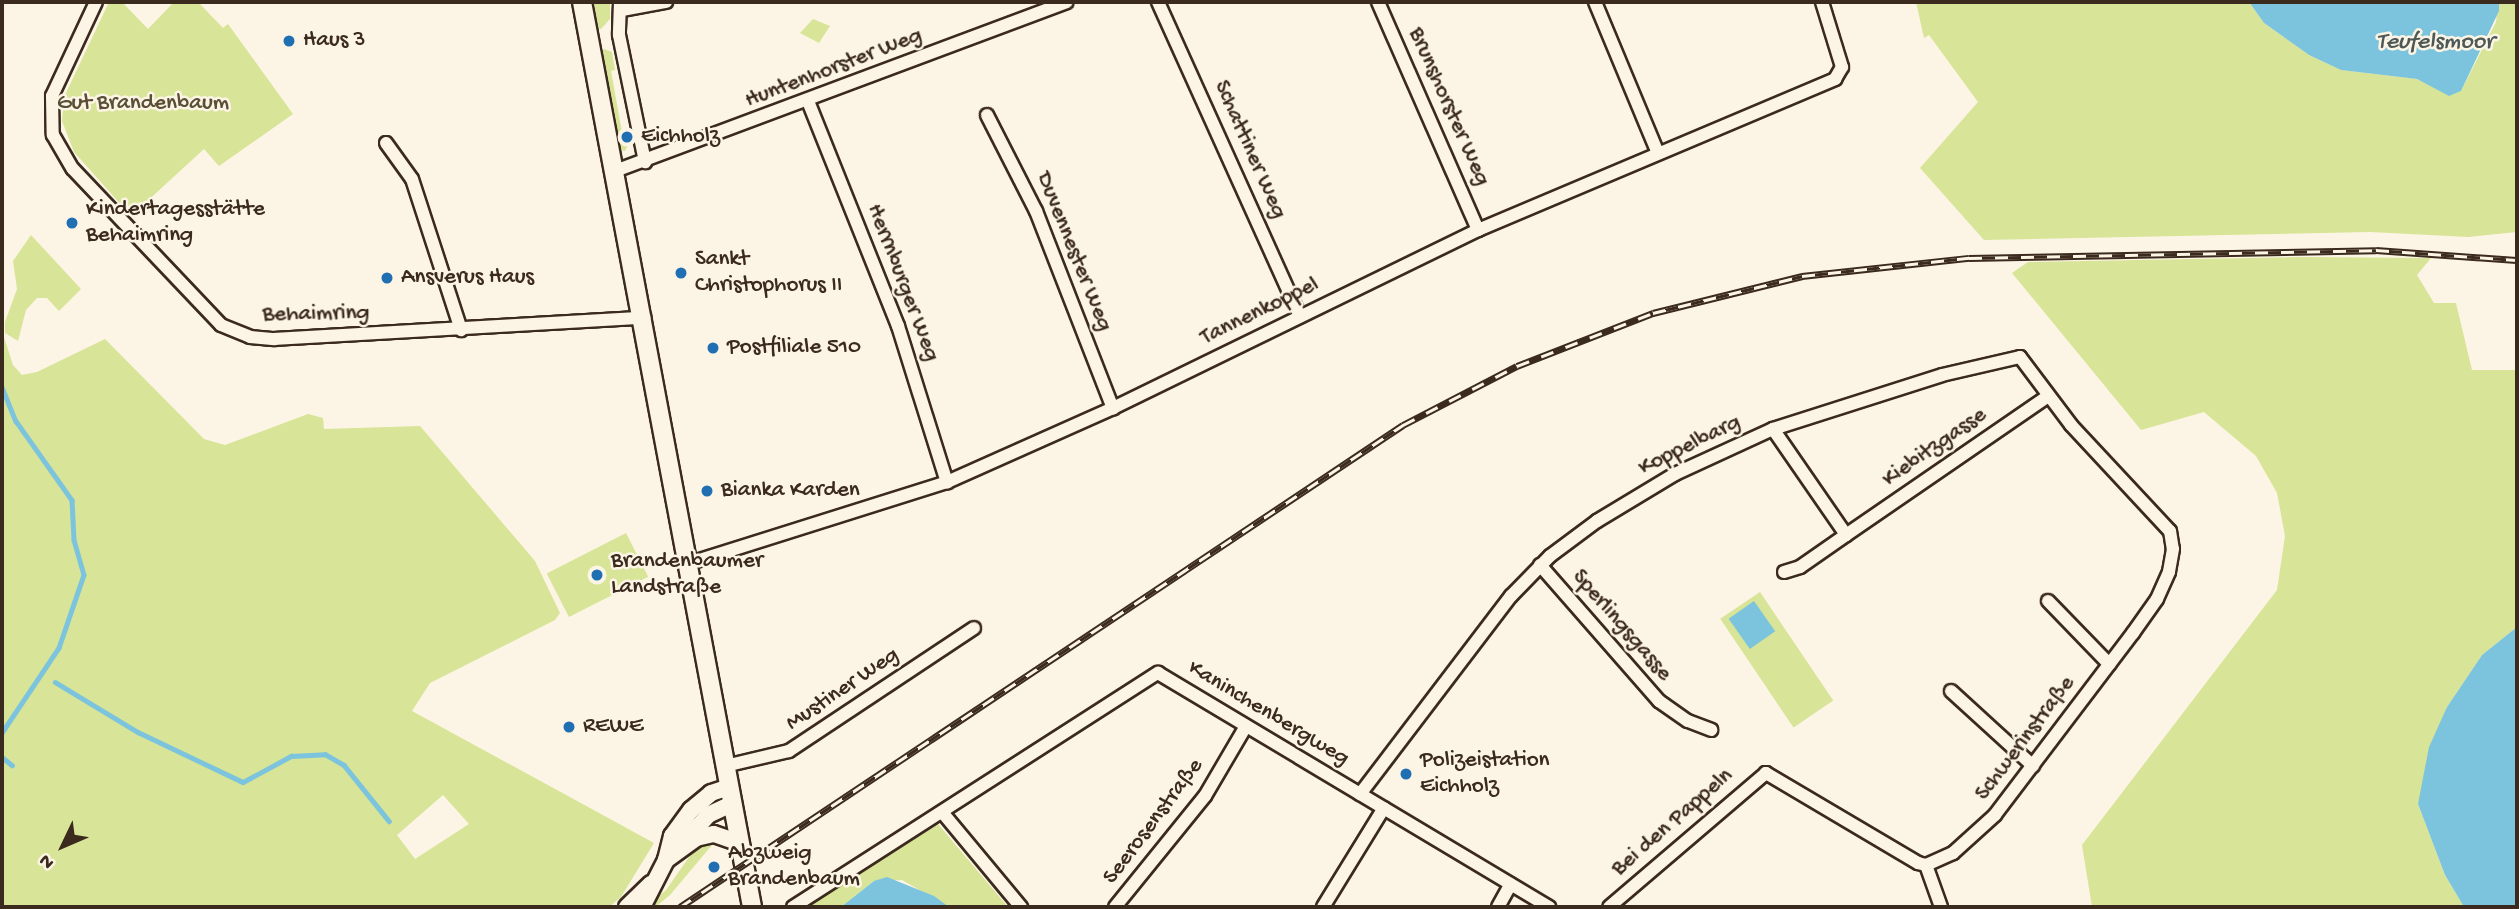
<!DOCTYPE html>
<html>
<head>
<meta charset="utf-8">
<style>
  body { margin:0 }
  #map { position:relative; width:2519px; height:909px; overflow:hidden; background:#fcf5e5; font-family:"Gochi Hand",sans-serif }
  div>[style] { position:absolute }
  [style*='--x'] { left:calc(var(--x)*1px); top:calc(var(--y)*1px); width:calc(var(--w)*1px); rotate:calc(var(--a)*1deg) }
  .green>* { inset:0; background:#d8e497; transform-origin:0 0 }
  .water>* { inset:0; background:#7cc4dd; transform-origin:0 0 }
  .stream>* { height:4.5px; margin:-2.25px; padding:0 2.25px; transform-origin:2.25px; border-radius:2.25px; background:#7cc4dd }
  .roads { filter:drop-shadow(2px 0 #3b2a1e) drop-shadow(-2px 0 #3b2a1e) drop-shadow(0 2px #3b2a1e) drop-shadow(0 -2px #3b2a1e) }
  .minor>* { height:12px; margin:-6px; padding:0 6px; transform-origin:6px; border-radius:6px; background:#fcf5e5 }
  .tertiary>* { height:16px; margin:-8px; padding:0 8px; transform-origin:8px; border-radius:8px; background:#fcf5e5 }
  .secondary>* { height:18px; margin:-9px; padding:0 9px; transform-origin:9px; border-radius:9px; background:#fcf5e5 }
  .rail>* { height:7px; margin-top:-3.5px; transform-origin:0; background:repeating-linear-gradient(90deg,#fcf5e5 0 13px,#3b2a1e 0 26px); box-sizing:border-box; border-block:2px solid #3b2a1e }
  .dots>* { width:19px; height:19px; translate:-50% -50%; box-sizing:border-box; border:4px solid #fcf5e5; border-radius:50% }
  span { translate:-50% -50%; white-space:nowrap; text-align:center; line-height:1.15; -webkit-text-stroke:5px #fcf5e5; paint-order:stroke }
  .poi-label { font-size:23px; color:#3b2a1e }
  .left { translate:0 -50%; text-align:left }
  .street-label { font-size:23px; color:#3b2a1e }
  .park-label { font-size:23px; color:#5a4f36 }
  .water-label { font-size:24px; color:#4e5857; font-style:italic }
  .frame { position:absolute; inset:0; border:4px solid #3b2a1e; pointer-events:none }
  .north { position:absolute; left:28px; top:811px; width:70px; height:70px; -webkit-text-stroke:5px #fcf5e5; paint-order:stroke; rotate:226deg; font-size:19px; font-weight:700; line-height:28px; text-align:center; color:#3b2a1e }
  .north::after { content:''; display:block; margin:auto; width:24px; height:32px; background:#3b2a1e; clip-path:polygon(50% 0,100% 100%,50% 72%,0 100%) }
</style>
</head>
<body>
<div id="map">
  <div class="green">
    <i style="clip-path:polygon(109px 2px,122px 2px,148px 29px,174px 2px,198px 2px,223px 28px,228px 24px,293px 114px,219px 166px,204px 149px,131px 216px,74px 152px,62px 121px,64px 97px)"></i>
    <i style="clip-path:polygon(588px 2px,610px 2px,610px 19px,601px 29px,594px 28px)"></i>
    <i style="clip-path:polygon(1916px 2px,2249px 2px,2264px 23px,2309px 55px,2341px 70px,2417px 79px,2449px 95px,2461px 91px,2496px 22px,2498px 3px,2492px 2px,2517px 2px,2517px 232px,2468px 237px,2370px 232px,1984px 240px,1920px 168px,1978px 102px,1929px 35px,1924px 38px)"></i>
    <i style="clip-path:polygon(813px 19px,830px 26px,819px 43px,800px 33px)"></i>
    <i style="clip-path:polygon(604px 49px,612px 52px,615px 70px,611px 71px,624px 143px,629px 143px,625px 151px,617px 149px,600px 53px)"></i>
    <i style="clip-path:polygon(31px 235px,81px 289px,59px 311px,47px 298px,37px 298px,26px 310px,18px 341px,5px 333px,5px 322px,17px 289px,13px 261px)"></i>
    <i style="clip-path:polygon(2303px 257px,2431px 258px,2417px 275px,2434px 303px,2456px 303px,2472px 370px,2517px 370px,2517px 627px,2482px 655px,2447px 707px,2418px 804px,2445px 875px,2464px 907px,2092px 907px,2082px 845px,2277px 590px,2285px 536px,2277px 493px,2256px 456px,2204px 412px,2141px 430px,2012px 273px,2028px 262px)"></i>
    <i style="clip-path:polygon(evenodd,2px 331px,13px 365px,22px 375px,37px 372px,105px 339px,204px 439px,225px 445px,308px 414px,323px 418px,324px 429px,420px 426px,535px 561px,560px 613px,555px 620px,430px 683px,412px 711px,654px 843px,621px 897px,609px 907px,2px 907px,2px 331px,443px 795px,469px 824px,415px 859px,397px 835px,443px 795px)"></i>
    <i style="left:626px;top:533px;width:49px;height:89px;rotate:63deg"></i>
    <i style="left:1760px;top:592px;width:131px;height:48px;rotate:56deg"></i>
    <i style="clip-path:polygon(938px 824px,1008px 907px,949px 907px,902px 880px,874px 881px,841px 907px,807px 907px)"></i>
    <i style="clip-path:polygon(717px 839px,670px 895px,655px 907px,646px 907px,666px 890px,699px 843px)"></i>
  </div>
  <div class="water">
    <i style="clip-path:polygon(2249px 2px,2492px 2px,2499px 3px,2499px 11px,2461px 91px,2449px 96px,2417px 79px,2341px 70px,2309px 55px,2264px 23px)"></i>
    <i style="left:1754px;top:601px;width:37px;height:31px;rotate:55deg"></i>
    <i style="clip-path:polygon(2517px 627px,2517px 907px,2464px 907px,2445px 875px,2418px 804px,2429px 747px,2447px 707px,2482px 655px)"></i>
    <i style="clip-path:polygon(887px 877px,934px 896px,949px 907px,841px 907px,874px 881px)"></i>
  </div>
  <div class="stream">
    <i style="--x:2;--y:387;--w:37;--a:68"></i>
    <i style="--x:16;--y:421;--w:97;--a:54.7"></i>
    <i style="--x:72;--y:500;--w:40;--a:87.1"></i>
    <i style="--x:74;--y:540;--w:36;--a:74"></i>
    <i style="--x:84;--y:575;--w:77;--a:108.9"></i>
    <i style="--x:59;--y:648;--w:102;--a:123.8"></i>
    <i style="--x:55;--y:682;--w:97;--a:31.1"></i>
    <i style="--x:138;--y:732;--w:116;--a:25.5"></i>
    <i style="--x:243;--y:782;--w:55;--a:-28.4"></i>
    <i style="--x:291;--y:756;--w:34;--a:-3"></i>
    <i style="--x:325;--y:754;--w:22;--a:30"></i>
    <i style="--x:344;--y:765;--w:72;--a:51.2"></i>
    <i style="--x:2;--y:757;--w:13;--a:39"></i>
  </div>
  <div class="roads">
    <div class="minor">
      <i style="--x:96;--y:2;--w:104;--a:115.1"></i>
      <i style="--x:52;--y:96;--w:39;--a:89"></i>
      <i style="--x:53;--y:135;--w:39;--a:60"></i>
      <i style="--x:73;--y:169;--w:215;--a:46.5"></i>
      <i style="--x:221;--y:325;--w:31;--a:22"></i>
      <i style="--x:250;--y:337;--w:25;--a:5"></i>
      <i style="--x:275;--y:339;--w:370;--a:-3.3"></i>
      <i style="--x:620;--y:2;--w:33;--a:92"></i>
      <i style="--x:619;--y:35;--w:130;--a:78.4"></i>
      <i style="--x:1158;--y:2;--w:345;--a:65.7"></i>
      <i style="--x:1378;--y:2;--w:249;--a:66.3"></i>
      <i style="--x:1595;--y:2;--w:161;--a:67.4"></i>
      <i style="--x:622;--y:10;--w:45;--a:-10.3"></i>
      <i style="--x:808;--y:101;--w:242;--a:68.2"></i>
      <i style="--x:898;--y:326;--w:164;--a:72.6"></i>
      <i style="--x:987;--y:115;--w:108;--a:63"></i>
      <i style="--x:1036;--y:211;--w:212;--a:68.7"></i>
      <i style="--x:386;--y:143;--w:44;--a:54.2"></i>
      <i style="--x:412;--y:179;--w:159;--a:72"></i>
      <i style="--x:615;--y:171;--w:482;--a:-20.5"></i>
      <i style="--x:1773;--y:429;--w:129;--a:55.4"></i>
      <i style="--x:1846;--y:535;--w:245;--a:-34.5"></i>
      <i style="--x:687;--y:564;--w:273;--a:-17.5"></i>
      <i style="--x:947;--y:482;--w:182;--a:-24"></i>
      <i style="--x:1113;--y:408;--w:406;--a:-26"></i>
      <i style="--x:1478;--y:230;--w:388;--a:-22.9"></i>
      <i style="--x:1835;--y:79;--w:14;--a:-60"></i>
      <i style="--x:1842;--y:67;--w:68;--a:-107.1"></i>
      <i style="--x:1540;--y:565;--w:181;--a:48.8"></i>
      <i style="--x:1659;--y:701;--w:35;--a:35"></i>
      <i style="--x:1688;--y:721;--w:25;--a:21"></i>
      <i style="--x:1784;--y:572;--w:17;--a:-17"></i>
      <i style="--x:1800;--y:567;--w:56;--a:-34.8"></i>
      <i style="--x:2048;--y:601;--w:88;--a:45.9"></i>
      <i style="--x:1951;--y:691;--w:111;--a:42.4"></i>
      <i style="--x:725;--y:766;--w:66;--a:-13.2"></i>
      <i style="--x:789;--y:751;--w:222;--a:-33.6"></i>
      <i style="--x:1360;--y:794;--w:249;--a:-52.7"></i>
      <i style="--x:1511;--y:596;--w:56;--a:-45.7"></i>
      <i style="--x:1550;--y:556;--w:59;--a:-36.7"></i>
      <i style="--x:1597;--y:521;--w:91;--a:-31.1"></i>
      <i style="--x:1675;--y:474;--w:108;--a:-24.7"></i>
      <i style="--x:1773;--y:429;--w:177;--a:-17.7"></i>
      <i style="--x:1942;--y:375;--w:80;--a:-13"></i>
      <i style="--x:2020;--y:357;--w:85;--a:53.1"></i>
      <i style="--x:2071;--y:425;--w:145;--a:47"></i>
      <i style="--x:2170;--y:531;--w:18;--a:81"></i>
      <i style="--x:2173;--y:549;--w:23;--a:100"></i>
      <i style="--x:2169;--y:572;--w:30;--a:114"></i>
      <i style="--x:2157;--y:599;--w:42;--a:125.2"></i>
      <i style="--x:2133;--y:633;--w:228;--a:127.2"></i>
      <i style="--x:1995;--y:815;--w:57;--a:137.9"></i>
      <i style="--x:1953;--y:853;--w:30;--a:156"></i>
      <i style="--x:1926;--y:865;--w:8;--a:-166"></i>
      <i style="--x:1918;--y:863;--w:177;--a:-149.4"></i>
      <i style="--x:1766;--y:773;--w:206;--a:139.5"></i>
      <i style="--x:942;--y:812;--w:124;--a:50.3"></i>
      <i style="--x:1926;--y:865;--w:45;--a:70.3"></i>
      <i style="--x:793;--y:907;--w:434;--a:-32.7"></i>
      <i style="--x:1158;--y:673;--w:456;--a:30.9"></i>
      <i style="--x:1115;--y:907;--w:143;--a:-51"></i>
      <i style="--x:1205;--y:796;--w:81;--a:-59.6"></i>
      <i style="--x:1323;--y:907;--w:116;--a:-58.4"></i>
      <i style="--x:1498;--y:907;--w:26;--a:-61"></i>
    </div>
    <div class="tertiary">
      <i style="--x:684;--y:842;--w:36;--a:-48"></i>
      <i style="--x:708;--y:815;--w:26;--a:-25"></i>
      <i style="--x:666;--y:860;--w:25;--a:-76"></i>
      <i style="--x:672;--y:836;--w:32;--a:-54"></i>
      <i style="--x:691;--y:810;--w:26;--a:-40"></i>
      <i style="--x:711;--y:793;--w:19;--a:-18"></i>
      <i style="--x:627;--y:907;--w:33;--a:-44"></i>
      <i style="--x:642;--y:907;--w:53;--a:-62.9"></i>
      <i style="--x:666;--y:860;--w:37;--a:-36"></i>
      <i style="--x:696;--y:838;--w:18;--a:-13"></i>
      <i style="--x:714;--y:834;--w:28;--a:19"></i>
    </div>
    <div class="secondary">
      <i style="--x:582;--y:2;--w:921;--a:79.36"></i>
    </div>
  </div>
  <div class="rail">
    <i style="--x:680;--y:907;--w:869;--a:-33.69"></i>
    <i style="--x:1403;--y:425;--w:128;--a:-27.4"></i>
    <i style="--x:1517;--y:366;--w:146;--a:-21.3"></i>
    <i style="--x:1653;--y:313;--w:154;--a:-13.9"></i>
    <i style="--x:1802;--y:276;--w:168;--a:-6.2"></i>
    <i style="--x:1969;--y:258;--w:407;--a:-1.1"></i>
    <i style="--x:2376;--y:250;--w:141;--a:4.1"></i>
  </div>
  <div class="dots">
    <i style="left:289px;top:41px;background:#1f6fb2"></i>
    <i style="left:627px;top:137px;background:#1f6fb2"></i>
    <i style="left:72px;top:223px;background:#1f6fb2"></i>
    <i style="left:681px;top:273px;background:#1f6fb2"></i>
    <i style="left:387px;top:278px;background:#1f6fb2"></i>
    <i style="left:713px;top:348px;background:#1f6fb2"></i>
    <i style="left:707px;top:491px;background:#1f6fb2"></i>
    <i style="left:597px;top:575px;background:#1f6fb2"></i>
    <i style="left:569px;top:727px;background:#1f6fb2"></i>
    <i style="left:1406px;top:774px;background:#1f6fb2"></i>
    <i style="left:714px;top:867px;background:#1f6fb2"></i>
  </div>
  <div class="poi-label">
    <span class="left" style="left:303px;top:41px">Haus 3</span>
    <span class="left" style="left:641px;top:137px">Eichholz</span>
    <span class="left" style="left:86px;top:223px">Kindertagesstätte<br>Behaimring</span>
    <span class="left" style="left:695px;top:273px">Sankt<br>Christophorus II</span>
    <span class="left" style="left:401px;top:278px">Ansverus Haus</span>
    <span class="left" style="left:727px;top:348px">Postfiliale 510</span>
    <span class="left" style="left:721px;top:491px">Bianka Karden</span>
    <span class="left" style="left:611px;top:575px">Brandenbaumer<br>Landstraße</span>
    <span class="left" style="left:583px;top:727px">REWE</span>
    <span class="left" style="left:1420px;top:774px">Polizeistation<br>Eichholz</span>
    <span class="left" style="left:728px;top:867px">Abzweig<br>Brandenbaum</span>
  </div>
  <div class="street-label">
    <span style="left:834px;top:69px;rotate:-21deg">Huntenhorster Weg</span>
    <span style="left:1448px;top:107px;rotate:66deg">Brunshorster Weg</span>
    <span style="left:1249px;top:150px;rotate:66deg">Schattiner Weg</span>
    <span style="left:1073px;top:252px;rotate:68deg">Duvennester Weg</span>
    <span style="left:902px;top:283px;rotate:69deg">Herrnburger Weg</span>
    <span style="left:1260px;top:312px;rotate:-26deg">Tannenkoppel</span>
    <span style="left:316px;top:315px;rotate:-1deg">Behaimring</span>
    <span style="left:1690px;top:446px;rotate:-26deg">Koppelbarg</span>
    <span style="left:1935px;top:448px;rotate:-35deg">Kiebitzgasse</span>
    <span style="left:1621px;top:626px;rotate:49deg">Sperlingsgasse</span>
    <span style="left:843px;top:690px;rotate:-34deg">Mustiner Weg</span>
    <span style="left:1268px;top:714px;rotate:31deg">Kaninchenbergweg</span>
    <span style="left:2026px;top:739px;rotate:-53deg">Schwerinstraße</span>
    <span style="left:1154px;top:822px;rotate:-53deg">Seerosenstraße</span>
    <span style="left:1673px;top:823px;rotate:-41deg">Bei den Pappeln</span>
  </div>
  <div class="park-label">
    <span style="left:143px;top:104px">Gut Brandenbaum</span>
  </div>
  <div class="water-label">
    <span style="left:2435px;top:43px">Teufelsmoor</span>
  </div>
  <div class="frame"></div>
  <div class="north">N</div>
</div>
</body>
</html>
